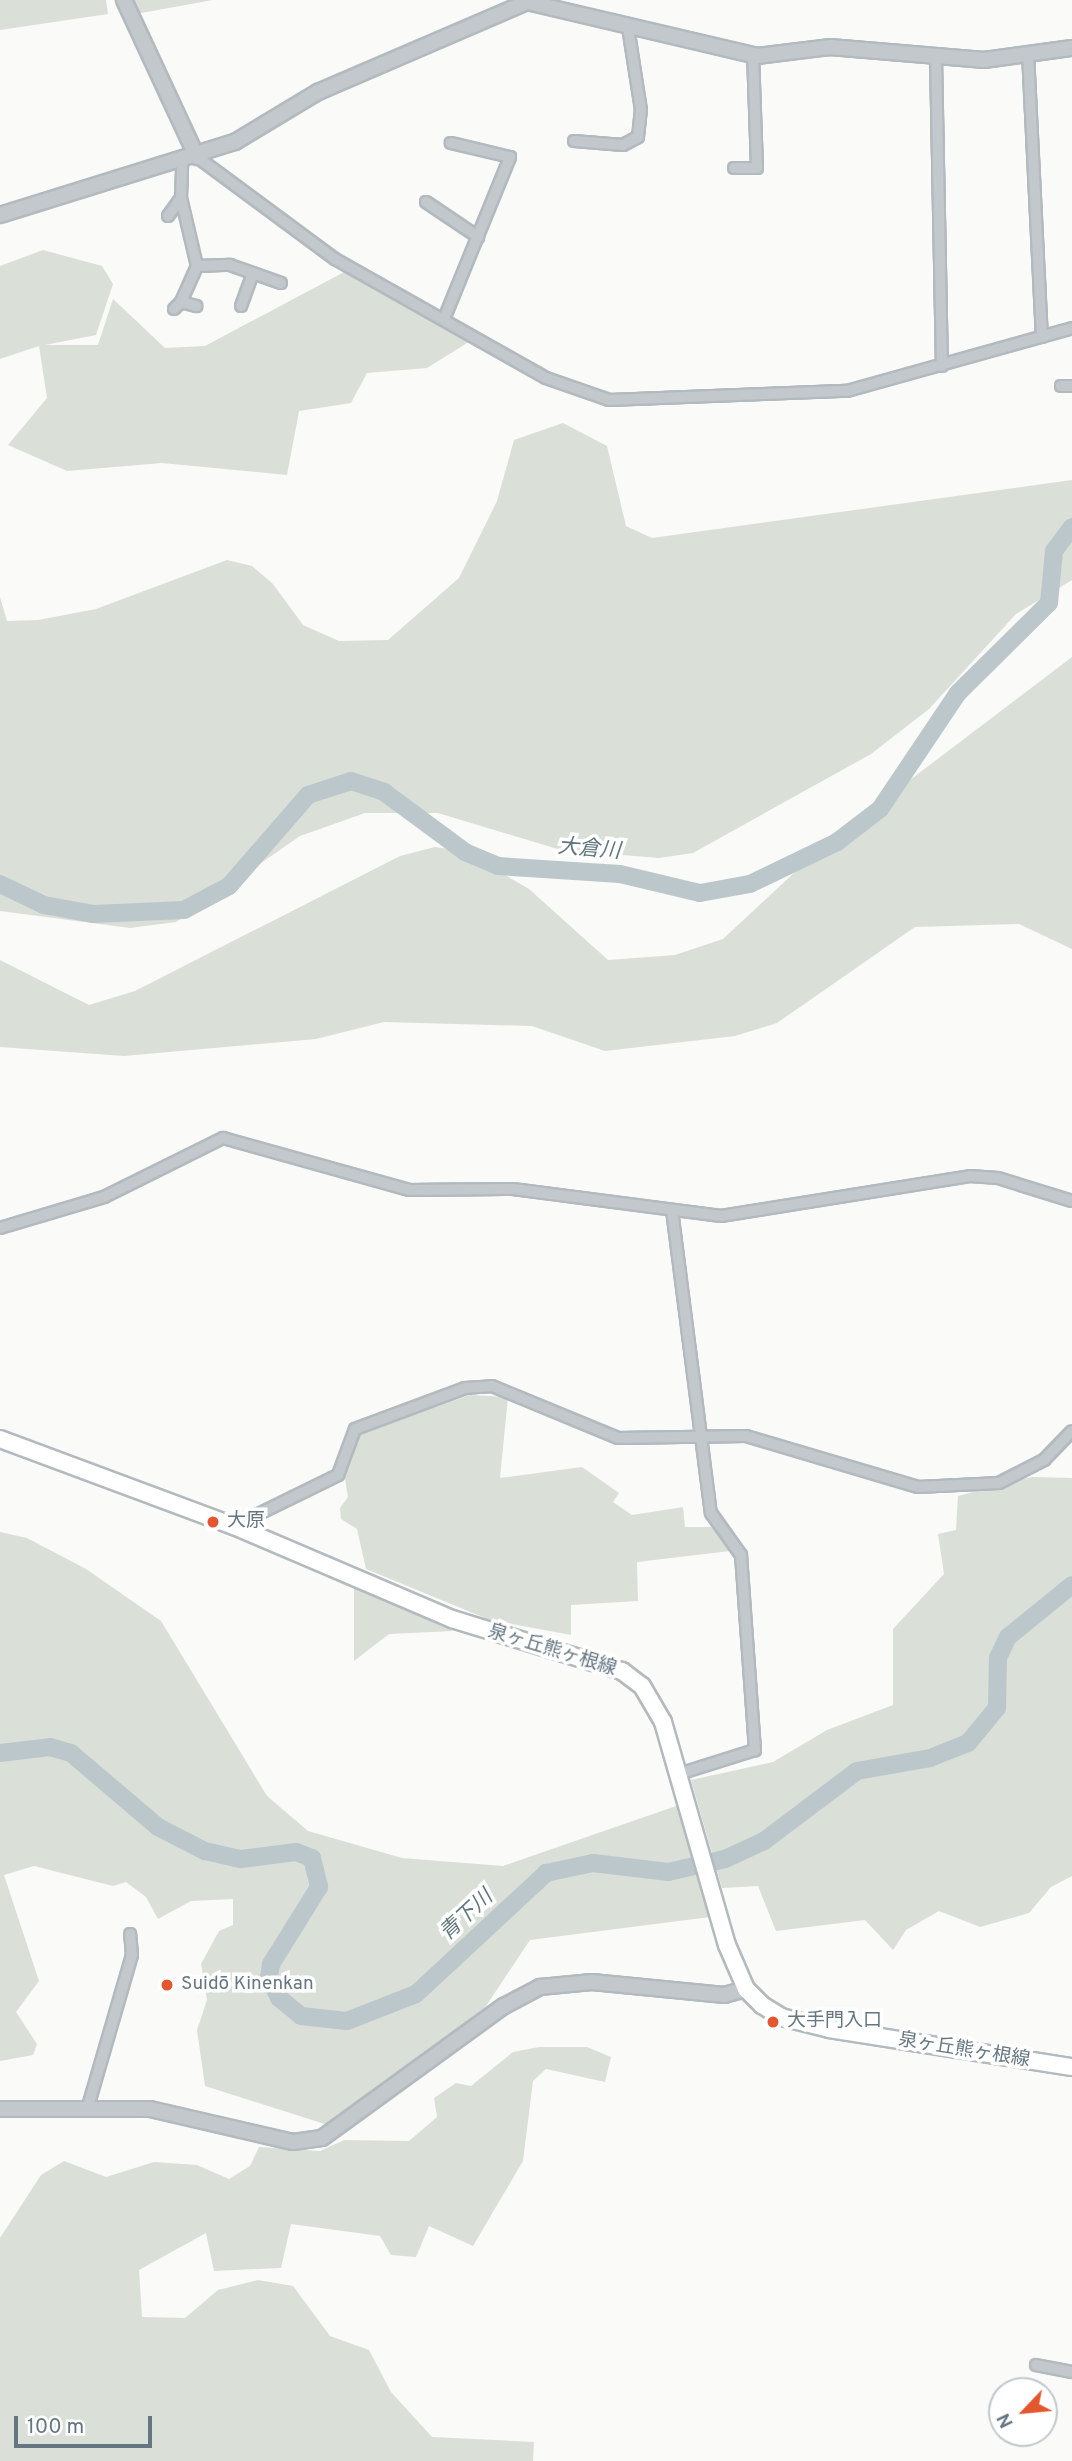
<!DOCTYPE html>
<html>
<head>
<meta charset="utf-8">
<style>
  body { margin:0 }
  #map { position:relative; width:1072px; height:2461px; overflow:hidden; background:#fafaf8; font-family:Overpass,"Noto Sans JP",sans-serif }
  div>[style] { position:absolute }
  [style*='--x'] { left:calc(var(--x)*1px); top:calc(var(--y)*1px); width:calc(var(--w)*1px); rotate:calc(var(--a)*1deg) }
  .green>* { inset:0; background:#dadfd7 }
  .river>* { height:18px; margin:-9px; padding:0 9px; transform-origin:9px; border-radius:9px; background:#bbc7cb }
  .roads { filter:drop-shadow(2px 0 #b3babf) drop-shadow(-2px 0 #b3babf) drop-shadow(0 2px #b3babf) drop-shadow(0 -2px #b3babf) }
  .minor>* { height:10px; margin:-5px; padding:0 5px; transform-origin:5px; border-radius:5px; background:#c3c8cc }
  .tertiary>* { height:14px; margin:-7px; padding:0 7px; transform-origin:7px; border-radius:7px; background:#c3c8cc }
  .secondary>* { height:16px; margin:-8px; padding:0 8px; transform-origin:8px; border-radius:8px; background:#fff }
  .dots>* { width:19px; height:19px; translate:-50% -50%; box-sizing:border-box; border:4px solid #fff; border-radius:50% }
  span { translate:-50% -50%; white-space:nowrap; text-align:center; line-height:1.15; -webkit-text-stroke:7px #fff; paint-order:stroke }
  .poi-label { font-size:19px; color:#657683 }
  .left { translate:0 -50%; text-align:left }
  .street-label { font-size:19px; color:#657683 }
  .water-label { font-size:21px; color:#60757c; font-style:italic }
  .north { position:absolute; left:988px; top:2377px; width:70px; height:70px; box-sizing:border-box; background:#fff; border:2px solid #c1c8cd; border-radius:50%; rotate:244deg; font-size:19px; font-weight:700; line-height:28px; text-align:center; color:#657683 }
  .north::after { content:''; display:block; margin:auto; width:24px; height:32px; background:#e4572e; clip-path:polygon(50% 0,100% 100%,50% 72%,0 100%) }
  .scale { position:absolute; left:14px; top:2416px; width:138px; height:32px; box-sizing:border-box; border:4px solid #657683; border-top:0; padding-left:9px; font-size:21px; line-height:24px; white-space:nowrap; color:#657683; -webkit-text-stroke:5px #fff; paint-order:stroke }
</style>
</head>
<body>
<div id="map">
  <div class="green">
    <i style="clip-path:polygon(0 0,106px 0,108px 14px,0 30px)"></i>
    <i style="clip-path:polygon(127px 0,213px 0,130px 15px)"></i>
    <i style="clip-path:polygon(43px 250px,102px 266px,113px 284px,96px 335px,45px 345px,98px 345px,113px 299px,165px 348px,205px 346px,346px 271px,472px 340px,427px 368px,367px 373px,351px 403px,299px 411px,287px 475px,162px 463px,67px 471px,8px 445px,47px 398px,39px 346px,0 359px,0 266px)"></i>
    <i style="clip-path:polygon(563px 423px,607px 446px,626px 526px,652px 538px,1072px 480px,1072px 580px,1016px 614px,929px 709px,871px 754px,693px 853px,659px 858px,561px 850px,438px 813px,365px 813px,300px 836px,176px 922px,130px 928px,0 911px,0 597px,7px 621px,38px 620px,96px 609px,227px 560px,252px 566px,273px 584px,303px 625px,339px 641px,388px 640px,459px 578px,497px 501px,514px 440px)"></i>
    <i style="clip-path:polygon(1072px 657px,1072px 949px,1019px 924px,915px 927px,777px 1023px,735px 1036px,605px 1051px,532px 1026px,384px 1022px,316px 1039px,124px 1056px,0 1047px,0 960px,89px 1005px,135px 991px,400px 856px,435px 847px,466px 852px,529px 889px,608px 960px,675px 955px,723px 939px,823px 846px)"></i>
    <i style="clip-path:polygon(470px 1395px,508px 1397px,500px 1478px,582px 1467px,619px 1493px,613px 1502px,632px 1515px,683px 1507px,685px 1527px,712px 1527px,730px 1551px,637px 1562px,638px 1601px,571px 1605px,571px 1635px,490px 1620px,366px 1569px,357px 1529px,341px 1519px,340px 1508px,348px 1497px,344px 1473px,359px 1434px)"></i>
    <i style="clip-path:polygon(1032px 1477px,1072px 1478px,1072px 1876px,1051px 1887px,1029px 1913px,980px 1927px,939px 1911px,906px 1930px,893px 1950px,865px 1920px,776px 1931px,758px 1886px,722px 1888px,691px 1780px,773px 1762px,827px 1730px,893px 1705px,893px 1629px,944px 1574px,938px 1534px,956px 1530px,958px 1496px)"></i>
    <i style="clip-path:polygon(0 1532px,27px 1538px,86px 1569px,161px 1621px,267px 1796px,308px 1831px,402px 1858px,503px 1866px,679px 1805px,710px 1917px,530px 1940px,484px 2009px,331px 2126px,205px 2086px,197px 2030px,207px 2000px,201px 1964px,219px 1931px,233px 1925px,233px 1899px,191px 1901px,158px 1919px,146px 1897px,126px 1882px,113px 1886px,34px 1866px,4px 1875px,39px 1981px,16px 2012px,37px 2044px,33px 2055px,0 2061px)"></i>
    <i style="clip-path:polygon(354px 1585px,453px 1631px,389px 1634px,354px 1661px)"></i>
    <i style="clip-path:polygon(539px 2047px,587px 2047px,611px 2057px,605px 2082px,546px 2069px,533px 2081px,523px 2161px,473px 2246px,429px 2226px,416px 2257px,391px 2255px,380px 2236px,291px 2224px,281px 2268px,214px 2271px,206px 2233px,139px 2270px,142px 2317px,185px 2318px,218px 2290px,258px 2280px,293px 2286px,330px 2336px,369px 2350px,391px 2392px,432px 2437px,534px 2442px,533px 2461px,0 2461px,0 2238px,41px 2175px,64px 2161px,106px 2177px,154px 2162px,197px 2165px,229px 2179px,250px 2166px,259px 2147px,320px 2151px,344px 2140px,409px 2141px,437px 2117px,434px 2098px,456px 2083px,471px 2086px,513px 2052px)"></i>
  </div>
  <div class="river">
    <i style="--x:0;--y:884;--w:49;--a:25.5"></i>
    <i style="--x:44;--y:905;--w:51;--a:10.2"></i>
    <i style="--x:94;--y:914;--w:90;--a:-2.5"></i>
    <i style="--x:184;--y:910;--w:51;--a:-28.1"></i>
    <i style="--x:229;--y:886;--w:121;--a:-49"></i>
    <i style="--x:308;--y:795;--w:45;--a:-18"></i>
    <i style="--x:351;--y:781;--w:35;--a:18"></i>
    <i style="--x:384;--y:792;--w:101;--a:36.5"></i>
    <i style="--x:465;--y:852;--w:36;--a:23"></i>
    <i style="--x:498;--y:866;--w:122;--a:3.8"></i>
    <i style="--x:620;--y:874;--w:82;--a:13.4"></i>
    <i style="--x:700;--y:893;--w:51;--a:-10.2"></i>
    <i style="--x:750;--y:884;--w:97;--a:-25.8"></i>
    <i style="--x:837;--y:842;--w:54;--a:-37.5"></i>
    <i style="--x:880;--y:809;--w:140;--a:-56.1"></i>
    <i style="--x:958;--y:693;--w:128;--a:-44.7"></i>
    <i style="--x:1049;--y:603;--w:52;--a:-84.5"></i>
    <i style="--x:1054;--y:551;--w:30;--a:-53"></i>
    <i style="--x:0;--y:1753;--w:50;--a:-6.8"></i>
    <i style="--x:50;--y:1747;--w:22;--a:16"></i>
    <i style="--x:71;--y:1753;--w:114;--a:40.4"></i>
    <i style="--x:158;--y:1827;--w:53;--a:27.1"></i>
    <i style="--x:205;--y:1851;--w:37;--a:13"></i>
    <i style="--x:241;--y:1859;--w:55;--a:-7.3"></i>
    <i style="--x:296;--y:1852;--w:17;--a:21"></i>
    <i style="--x:312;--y:1858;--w:30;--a:76"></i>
    <i style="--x:319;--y:1887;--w:91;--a:121.9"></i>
    <i style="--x:271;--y:1964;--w:14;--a:98"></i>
    <i style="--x:269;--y:1978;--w:22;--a:63"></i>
    <i style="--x:279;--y:1998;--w:28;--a:39"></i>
    <i style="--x:301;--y:2016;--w:46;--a:6.2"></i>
    <i style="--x:347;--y:2021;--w:74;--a:-21.4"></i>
    <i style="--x:416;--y:1994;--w:178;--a:-42.9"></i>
    <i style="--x:546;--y:1873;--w:48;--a:-12"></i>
    <i style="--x:593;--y:1863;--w:76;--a:6.8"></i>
    <i style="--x:668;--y:1872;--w:58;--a:-12.8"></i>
    <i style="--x:725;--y:1859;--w:43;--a:-24.8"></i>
    <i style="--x:764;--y:1841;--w:116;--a:-37"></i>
    <i style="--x:857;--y:1771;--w:74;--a:-10.1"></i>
    <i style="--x:930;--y:1758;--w:41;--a:-21.5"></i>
    <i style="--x:968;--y:1743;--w:45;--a:-50.4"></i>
    <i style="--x:997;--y:1708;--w:50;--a:-88.9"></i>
    <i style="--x:998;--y:1658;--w:23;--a:-65"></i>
    <i style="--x:1008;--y:1637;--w:82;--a:-39.1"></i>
  </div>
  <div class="roads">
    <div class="minor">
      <i style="--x:1028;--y:53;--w:284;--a:87.2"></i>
      <i style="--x:936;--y:57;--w:309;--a:88.9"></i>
      <i style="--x:574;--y:141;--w:49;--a:4.7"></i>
      <i style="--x:623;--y:145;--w:17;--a:-28"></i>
      <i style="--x:638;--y:137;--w:27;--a:-84"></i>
      <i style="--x:641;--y:110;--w:84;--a:-98.9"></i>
      <i style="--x:197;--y:157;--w:172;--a:36.5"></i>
      <i style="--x:335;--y:259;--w:242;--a:29.4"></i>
      <i style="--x:546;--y:378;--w:67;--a:19.2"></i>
      <i style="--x:609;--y:400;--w:238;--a:-2.2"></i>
      <i style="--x:847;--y:391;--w:234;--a:-15.6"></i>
      <i style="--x:734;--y:168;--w:23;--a:0"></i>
      <i style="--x:757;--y:168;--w:113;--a:-92"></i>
      <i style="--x:426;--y:202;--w:63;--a:33.9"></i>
      <i style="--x:168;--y:216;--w:22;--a:-54"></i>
      <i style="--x:197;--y:266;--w:33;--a:-2"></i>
      <i style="--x:230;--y:265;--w:54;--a:19.4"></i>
      <i style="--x:181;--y:302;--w:39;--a:-66"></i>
      <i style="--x:197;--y:266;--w:70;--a:-103.2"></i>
      <i style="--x:181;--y:198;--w:36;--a:-88"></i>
      <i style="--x:241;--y:306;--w:35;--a:-70"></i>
      <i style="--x:174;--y:309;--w:10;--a:-45"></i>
      <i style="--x:181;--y:302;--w:16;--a:15"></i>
      <i style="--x:444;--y:319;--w:175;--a:-67.8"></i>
      <i style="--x:510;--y:157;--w:61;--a:-166.7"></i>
      <i style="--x:1061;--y:386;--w:11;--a:0"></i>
      <i style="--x:672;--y:1210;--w:305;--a:82.7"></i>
      <i style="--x:711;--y:1513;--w:52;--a:54.5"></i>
      <i style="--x:741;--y:1555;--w:196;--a:85.9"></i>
      <i style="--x:755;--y:1750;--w:80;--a:162.5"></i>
      <i style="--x:0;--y:1228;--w:109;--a:-16.6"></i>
      <i style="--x:104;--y:1197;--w:133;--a:-26.4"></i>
      <i style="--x:223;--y:1138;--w:193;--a:15.6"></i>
      <i style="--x:409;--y:1190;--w:104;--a:-0.6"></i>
      <i style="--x:513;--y:1189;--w:210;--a:7.4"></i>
      <i style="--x:721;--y:1216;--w:252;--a:-9.1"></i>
      <i style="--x:970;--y:1176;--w:28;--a:4"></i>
      <i style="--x:998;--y:1178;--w:77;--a:17.3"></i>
      <i style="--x:234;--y:1526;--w:116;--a:-26.1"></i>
      <i style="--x:338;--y:1475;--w:49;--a:-69.7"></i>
      <i style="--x:355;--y:1429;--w:117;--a:-20.4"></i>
      <i style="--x:465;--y:1388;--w:27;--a:-4"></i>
      <i style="--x:492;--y:1386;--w:136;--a:22.4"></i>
      <i style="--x:618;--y:1438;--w:128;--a:-0.9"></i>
      <i style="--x:746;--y:1436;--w:179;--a:16.5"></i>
      <i style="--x:918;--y:1487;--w:81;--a:-2.8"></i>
      <i style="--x:999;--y:1483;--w:51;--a:-27.1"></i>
      <i style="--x:1044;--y:1460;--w:40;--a:-46"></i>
      <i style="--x:87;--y:2110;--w:161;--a:-73.8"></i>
      <i style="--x:132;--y:1955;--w:21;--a:-95"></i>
      <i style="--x:1036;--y:2365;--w:37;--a:11"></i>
    </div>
    <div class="tertiary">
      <i style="--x:124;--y:0;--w:173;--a:65.1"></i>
      <i style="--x:0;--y:215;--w:246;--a:-17.3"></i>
      <i style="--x:235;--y:142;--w:97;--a:-31.1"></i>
      <i style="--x:318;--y:92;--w:228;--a:-23.3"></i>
      <i style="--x:527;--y:2;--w:236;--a:13.2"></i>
      <i style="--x:757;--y:56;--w:74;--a:-7"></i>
      <i style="--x:830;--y:47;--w:155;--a:4.8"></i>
      <i style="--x:984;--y:60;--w:89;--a:-7.8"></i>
      <i style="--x:0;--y:2109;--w:150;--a:0"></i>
      <i style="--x:150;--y:2109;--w:147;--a:13"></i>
      <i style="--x:293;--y:2142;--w:29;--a:-8"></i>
      <i style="--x:322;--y:2138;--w:225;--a:-36"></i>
      <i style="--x:504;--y:2006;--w:41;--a:-27.8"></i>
      <i style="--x:540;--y:1987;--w:52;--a:-5.5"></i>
      <i style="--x:592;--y:1982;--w:133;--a:5.6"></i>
      <i style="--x:724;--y:1995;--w:23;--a:-15"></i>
    </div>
    <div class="secondary">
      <i style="--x:0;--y:1439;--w:250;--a:20.4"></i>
      <i style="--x:234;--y:1526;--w:237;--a:23.1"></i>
      <i style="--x:452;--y:1619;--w:178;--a:17"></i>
      <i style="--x:622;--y:1671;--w:25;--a:37"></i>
      <i style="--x:642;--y:1686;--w:42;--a:59.7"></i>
      <i style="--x:663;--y:1722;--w:232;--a:74"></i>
      <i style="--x:727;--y:1945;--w:48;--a:66.6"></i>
      <i style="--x:746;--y:1989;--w:23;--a:45"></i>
      <i style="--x:762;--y:2005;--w:22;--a:32"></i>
      <i style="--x:781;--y:2017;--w:49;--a:14"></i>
      <i style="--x:829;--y:2029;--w:246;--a:8.9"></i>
    </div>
  </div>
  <div class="dots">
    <i style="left:213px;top:1522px;background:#e4572e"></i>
    <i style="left:167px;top:1985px;background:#e4572e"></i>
    <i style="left:773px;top:2022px;background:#e4572e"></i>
  </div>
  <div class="poi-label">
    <span class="left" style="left:227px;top:1522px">大原</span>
    <span class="left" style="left:181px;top:1985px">Suidō Kinenkan</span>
    <span class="left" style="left:787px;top:2022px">大手門入口</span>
  </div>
  <div class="street-label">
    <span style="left:552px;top:1651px;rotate:17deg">泉ヶ丘熊ヶ根線</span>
    <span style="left:964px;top:2051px;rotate:9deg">泉ヶ丘熊ヶ根線</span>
  </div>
  <div class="water-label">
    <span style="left:589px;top:850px;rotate:5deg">大倉川</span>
    <span style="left:467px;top:1916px;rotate:-43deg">青下川</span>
  </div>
  <div class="north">N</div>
  <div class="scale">100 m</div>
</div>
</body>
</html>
